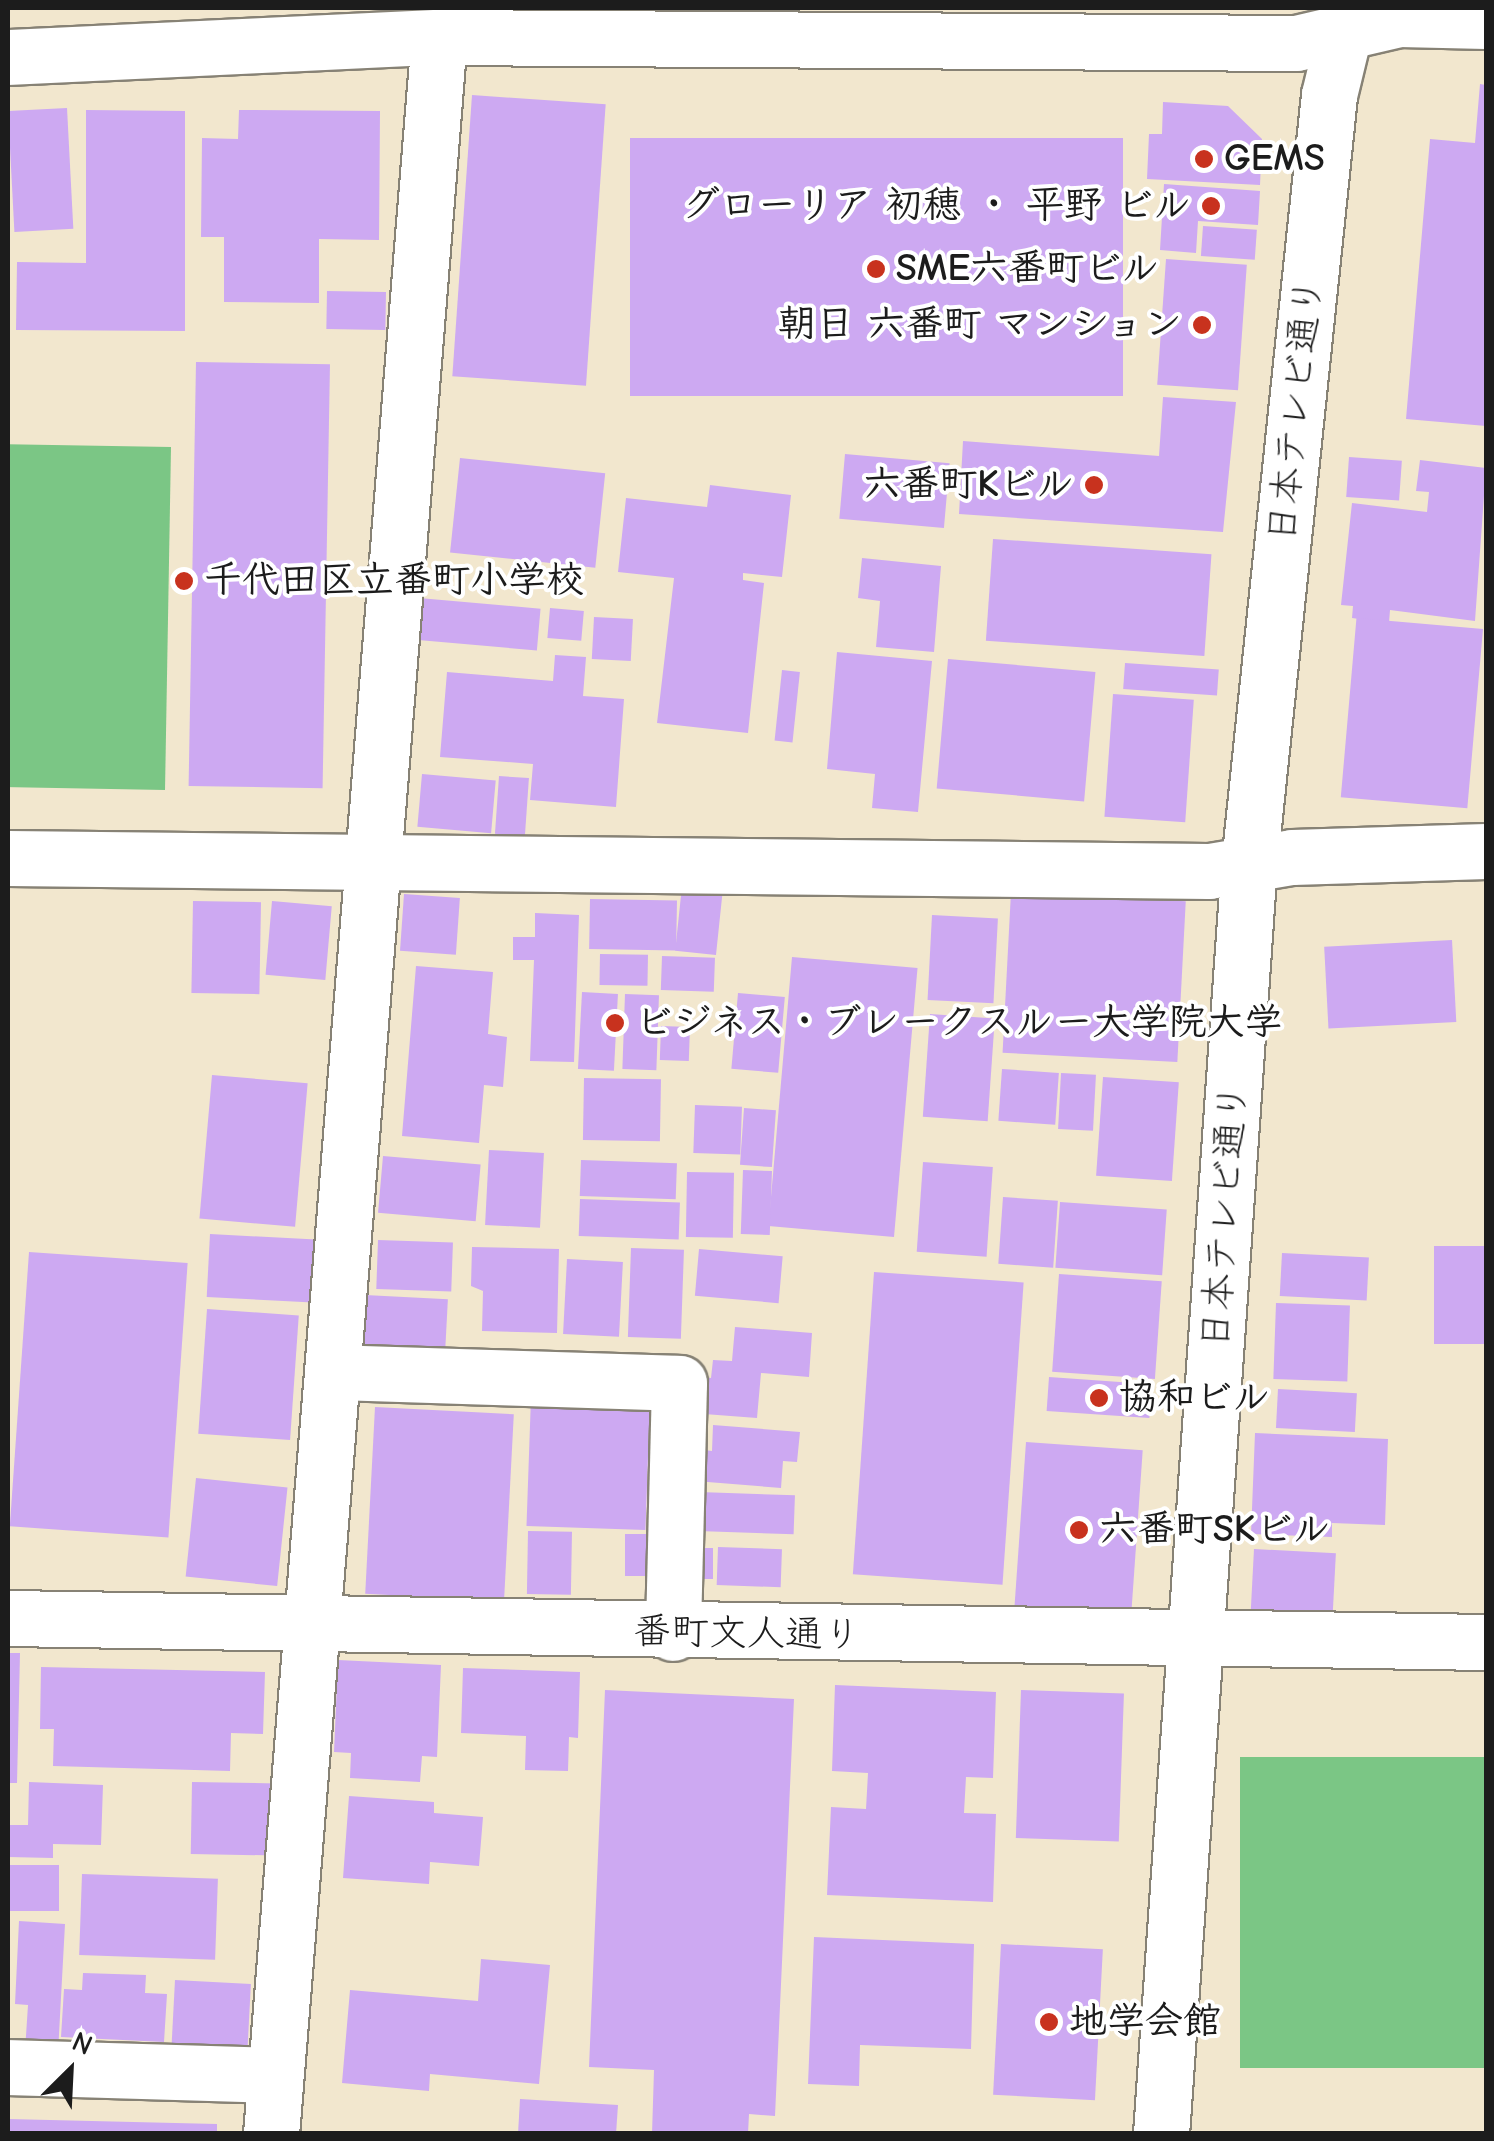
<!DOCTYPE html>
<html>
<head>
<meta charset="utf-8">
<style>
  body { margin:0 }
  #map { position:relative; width:1494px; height:2141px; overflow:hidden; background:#f2e7ce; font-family:"Comic Neue","Klee One",sans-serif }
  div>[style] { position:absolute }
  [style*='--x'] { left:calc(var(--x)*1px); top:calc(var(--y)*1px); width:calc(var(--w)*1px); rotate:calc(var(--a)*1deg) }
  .green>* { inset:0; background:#7bc685; transform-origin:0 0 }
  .building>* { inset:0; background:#cda9f2; transform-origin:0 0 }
  .roads { filter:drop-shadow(2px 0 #878275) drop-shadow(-2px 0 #878275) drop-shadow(0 2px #878275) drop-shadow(0 -2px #878275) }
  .minor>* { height:55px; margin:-27.5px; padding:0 27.5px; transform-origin:27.5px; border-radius:27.5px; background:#fff }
  .dots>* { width:28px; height:28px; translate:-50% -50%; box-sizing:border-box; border:5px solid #fff; border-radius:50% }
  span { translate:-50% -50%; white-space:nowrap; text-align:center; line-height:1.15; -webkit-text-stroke:8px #fff; paint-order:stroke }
  .poi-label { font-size:38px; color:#1c1c1c; font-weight:700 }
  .left { translate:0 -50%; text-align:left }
  .right { translate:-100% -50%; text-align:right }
  .street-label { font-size:38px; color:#1c1c1c }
  .frame { position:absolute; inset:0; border:10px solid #1c1c1c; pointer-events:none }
  .north { position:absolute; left:20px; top:2021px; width:100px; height:100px; -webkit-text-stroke:8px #fff; paint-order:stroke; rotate:24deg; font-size:28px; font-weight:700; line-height:40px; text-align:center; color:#1c1c1c }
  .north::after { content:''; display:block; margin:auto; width:35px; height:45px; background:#1c1c1c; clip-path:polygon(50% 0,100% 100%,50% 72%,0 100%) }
</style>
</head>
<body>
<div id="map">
  <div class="green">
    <i style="left:171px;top:447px;width:343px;height:163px;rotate:91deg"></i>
    <i style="left:1486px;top:1757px;width:311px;height:246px;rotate:90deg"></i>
  </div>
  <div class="building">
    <i style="clip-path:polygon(1480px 84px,1486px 85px,1486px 426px,1406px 419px,1430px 139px,1475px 143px)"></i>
    <i style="left:472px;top:95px;width:134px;height:282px;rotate:4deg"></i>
    <i style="clip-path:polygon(1163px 102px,1228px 106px,1262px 139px,1260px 185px,1147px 179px,1149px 134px,1162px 134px)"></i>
    <i style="left:67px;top:108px;width:121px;height:59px;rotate:87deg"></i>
    <i style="clip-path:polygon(86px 110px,185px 111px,185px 331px,16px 330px,17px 262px,86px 263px)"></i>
    <i style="clip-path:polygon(239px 110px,380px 111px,379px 240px,319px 239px,319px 303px,224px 302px,224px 237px,201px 237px,202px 138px,238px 139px)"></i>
    <i style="left:630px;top:138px;width:493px;height:258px"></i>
    <i style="clip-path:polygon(1164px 184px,1260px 191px,1258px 225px,1198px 221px,1196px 253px,1160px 250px)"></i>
    <i style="left:1203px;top:226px;width:54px;height:30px;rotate:4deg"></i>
    <i style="left:1166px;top:259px;width:81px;height:126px;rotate:4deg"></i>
    <i style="left:327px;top:291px;width:59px;height:38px;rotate:1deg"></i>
    <i style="left:196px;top:362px;width:134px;height:424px;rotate:1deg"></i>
    <i style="clip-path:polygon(1163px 397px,1236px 402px,1223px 532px,959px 514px,963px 441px,1159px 456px)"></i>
    <i style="left:845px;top:454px;width:105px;height:65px;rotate:5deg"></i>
    <i style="left:1349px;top:457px;width:53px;height:40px;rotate:4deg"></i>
    <i style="left:460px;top:458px;width:146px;height:95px;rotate:6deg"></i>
    <i style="clip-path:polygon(1420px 460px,1486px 468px,1475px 621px,1390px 610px,1389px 623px,1352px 618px,1353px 606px,1341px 605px,1352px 503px,1427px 512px,1429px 492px,1416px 491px)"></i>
    <i style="clip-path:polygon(710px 485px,791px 495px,782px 577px,743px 573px,743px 580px,764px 583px,748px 733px,657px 723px,674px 578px,618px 572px,626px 498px,707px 507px)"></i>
    <i style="left:993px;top:539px;width:219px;height:102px;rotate:4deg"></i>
    <i style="clip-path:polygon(862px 558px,941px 566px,934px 652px,876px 647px,880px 601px,858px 598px)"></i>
    <i style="left:419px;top:598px;width:122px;height:42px;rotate:5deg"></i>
    <i style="left:550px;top:608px;width:34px;height:30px;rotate:5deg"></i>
    <i style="left:594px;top:617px;width:39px;height:42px;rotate:3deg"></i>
    <i style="left:1483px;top:629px;width:180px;height:127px;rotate:95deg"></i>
    <i style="clip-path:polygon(837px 652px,932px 661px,918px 812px,872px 808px,875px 774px,827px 769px)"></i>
    <i style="clip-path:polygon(555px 655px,586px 657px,583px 696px,624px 699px,616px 807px,530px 800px,533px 764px,440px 757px,447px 672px,553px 681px)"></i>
    <i style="left:948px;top:659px;width:148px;height:130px;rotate:5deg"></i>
    <i style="left:1125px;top:663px;width:94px;height:26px;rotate:4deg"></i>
    <i style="left:782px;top:670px;width:18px;height:71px;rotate:6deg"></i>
    <i style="left:1113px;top:694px;width:81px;height:123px;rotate:4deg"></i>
    <i style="left:422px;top:774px;width:74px;height:53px;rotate:5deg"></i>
    <i style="left:499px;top:776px;width:30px;height:58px;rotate:4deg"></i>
    <i style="left:682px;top:886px;width:41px;height:65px;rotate:6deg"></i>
    <i style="left:1011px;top:892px;width:175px;height:161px;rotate:3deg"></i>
    <i style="left:404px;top:894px;width:56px;height:57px;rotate:4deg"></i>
    <i style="left:590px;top:899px;width:87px;height:50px;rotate:1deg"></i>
    <i style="left:193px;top:901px;width:68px;height:92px;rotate:1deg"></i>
    <i style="left:272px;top:901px;width:60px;height:74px;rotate:5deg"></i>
    <i style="clip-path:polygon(535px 913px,579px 915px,574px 1062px,530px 1061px,534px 960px,513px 960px,513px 937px,535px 937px)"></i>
    <i style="left:932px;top:915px;width:66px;height:85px;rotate:3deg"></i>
    <i style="left:1452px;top:940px;width:82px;height:128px;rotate:87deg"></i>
    <i style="left:600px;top:954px;width:48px;height:31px;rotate:1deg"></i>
    <i style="left:662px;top:956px;width:53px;height:34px;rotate:2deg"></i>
    <i style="left:792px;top:957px;width:126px;height:270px;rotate:5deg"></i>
    <i style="clip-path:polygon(416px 966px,493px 972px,488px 1034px,507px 1037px,503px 1087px,484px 1085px,479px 1143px,402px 1136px)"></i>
    <i style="left:582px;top:992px;width:36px;height:77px;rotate:3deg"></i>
    <i style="left:738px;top:993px;width:47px;height:76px;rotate:5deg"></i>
    <i style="left:625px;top:994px;width:34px;height:75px;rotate:2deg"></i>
    <i style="left:930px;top:1014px;width:65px;height:103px;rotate:4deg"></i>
    <i style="left:661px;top:1026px;width:29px;height:34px;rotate:2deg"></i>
    <i style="left:1002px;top:1069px;width:57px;height:52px;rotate:4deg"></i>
    <i style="left:1061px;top:1073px;width:35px;height:56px;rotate:3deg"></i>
    <i style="left:212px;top:1075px;width:96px;height:144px;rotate:5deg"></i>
    <i style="left:1103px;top:1077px;width:76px;height:99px;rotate:4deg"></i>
    <i style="left:584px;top:1078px;width:77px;height:62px;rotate:1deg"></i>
    <i style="left:695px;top:1105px;width:47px;height:48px;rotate:2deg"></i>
    <i style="left:744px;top:1108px;width:32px;height:57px;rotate:4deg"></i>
    <i style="left:489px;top:1150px;width:55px;height:75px;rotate:3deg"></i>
    <i style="left:383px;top:1156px;width:98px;height:57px;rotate:5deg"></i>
    <i style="left:581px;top:1160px;width:96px;height:36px;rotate:2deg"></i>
    <i style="left:923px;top:1162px;width:70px;height:90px;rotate:4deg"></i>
    <i style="left:743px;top:1170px;width:29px;height:64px;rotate:2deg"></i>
    <i style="left:687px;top:1172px;width:47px;height:65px;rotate:1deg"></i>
    <i style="left:1003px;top:1197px;width:55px;height:67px;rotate:4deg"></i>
    <i style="left:580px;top:1199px;width:100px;height:37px;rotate:2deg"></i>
    <i style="left:1060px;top:1202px;width:107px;height:66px;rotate:4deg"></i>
    <i style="left:210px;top:1234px;width:106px;height:63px;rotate:3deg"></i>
    <i style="left:378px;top:1240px;width:75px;height:49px;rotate:2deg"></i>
    <i style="left:1486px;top:1246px;width:98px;height:52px;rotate:90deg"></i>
    <i style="clip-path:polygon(472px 1247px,559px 1249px,557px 1333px,482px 1331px,483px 1291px,471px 1286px)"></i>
    <i style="left:631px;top:1248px;width:53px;height:89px;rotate:2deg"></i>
    <i style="left:699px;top:1249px;width:84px;height:47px;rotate:5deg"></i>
    <i style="left:29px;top:1252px;width:159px;height:275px;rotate:4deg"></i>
    <i style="left:1282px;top:1253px;width:87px;height:43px;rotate:3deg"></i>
    <i style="left:567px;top:1259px;width:56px;height:75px;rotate:3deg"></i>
    <i style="left:874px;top:1272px;width:150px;height:303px;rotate:4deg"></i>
    <i style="left:1059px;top:1274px;width:103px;height:98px;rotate:4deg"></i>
    <i style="left:365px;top:1295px;width:83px;height:55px;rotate:3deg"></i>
    <i style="left:1276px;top:1303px;width:74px;height:76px;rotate:2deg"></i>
    <i style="left:207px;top:1309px;width:92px;height:125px;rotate:4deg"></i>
    <i style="clip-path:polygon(735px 1327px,812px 1333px,809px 1377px,761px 1373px,757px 1418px,691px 1413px,694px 1376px,711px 1378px,713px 1360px,732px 1361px)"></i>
    <i style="left:1049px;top:1377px;width:103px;height:34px;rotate:4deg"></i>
    <i style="left:1278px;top:1389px;width:79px;height:39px;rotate:3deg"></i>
    <i style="left:531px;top:1397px;width:119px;height:129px;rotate:2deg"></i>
    <i style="left:375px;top:1407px;width:139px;height:187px;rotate:3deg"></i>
    <i style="clip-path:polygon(713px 1425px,800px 1432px,797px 1462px,783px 1461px,781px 1488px,695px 1481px,697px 1449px,712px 1451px)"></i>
    <i style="clip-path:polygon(1255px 1433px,1388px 1439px,1385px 1525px,1332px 1523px,1332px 1537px,1251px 1534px)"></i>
    <i style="left:1026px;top:1442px;width:117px;height:167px;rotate:4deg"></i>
    <i style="left:196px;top:1478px;width:92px;height:99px;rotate:6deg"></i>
    <i style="left:699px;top:1492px;width:96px;height:39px;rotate:2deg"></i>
    <i style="left:528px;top:1531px;width:44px;height:63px;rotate:1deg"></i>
    <i style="left:625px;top:1534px;width:24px;height:42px"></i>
    <i style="left:718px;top:1547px;width:64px;height:38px;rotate:2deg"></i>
    <i style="left:684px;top:1548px;width:29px;height:31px"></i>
    <i style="left:1254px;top:1549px;width:82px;height:67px;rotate:3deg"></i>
    <i style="clip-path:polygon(8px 1653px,20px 1653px,17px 1783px,8px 1783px)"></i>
    <i style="clip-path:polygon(338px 1660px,441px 1665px,437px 1757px,422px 1756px,420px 1782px,350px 1778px,351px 1753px,334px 1752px)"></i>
    <i style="clip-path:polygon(41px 1667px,265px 1672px,263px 1734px,231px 1733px,230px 1771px,53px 1766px,54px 1729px,40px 1729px)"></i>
    <i style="clip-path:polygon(463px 1668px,580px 1672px,578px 1738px,569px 1737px,568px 1771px,525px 1770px,526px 1736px,461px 1733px)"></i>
    <i style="clip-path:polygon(835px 1685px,996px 1692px,993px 1778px,966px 1777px,964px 1813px,996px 1814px,993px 1902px,827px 1895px,831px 1807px,866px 1809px,868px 1773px,832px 1771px)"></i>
    <i style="clip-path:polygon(605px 1690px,794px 1699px,775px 2116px,749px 2114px,748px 2134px,652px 2134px,654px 2070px,589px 2067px)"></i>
    <i style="left:1021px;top:1690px;width:103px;height:148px;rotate:2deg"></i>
    <i style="clip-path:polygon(29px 1782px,103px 1785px,101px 1845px,53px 1844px,53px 1858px,8px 1857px,8px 1825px,28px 1825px)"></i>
    <i style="left:192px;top:1782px;width:85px;height:72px;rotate:1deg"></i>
    <i style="clip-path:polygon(349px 1796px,434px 1802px,434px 1813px,483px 1817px,479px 1866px,430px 1862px,429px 1884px,343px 1878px)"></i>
    <i style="left:59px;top:1865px;width:46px;height:51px;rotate:90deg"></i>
    <i style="left:82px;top:1874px;width:136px;height:81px;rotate:2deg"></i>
    <i style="clip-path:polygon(19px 1921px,65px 1924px,58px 2053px,25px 2051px,28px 2005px,15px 2004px)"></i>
    <i style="clip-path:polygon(814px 1937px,974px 1944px,971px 2049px,860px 2045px,859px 2086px,808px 2084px)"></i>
    <i style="left:1001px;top:1944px;width:102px;height:151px;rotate:3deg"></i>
    <i style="clip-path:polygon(481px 1959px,550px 1965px,539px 2084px,430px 2074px,429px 2091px,342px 2083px,350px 1990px,478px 2001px)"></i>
    <i style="clip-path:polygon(83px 1973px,146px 1975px,145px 1993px,167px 1994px,164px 2042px,61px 2037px,64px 1989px,82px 1990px)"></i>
    <i style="left:175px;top:1980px;width:76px;height:63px;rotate:3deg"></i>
    <i style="clip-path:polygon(520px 2099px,618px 2105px,616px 2134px,518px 2134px)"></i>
    <i style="clip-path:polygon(8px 2119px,217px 2124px,217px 2134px,8px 2134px)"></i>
  </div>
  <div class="roads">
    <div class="minor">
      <i style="--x:8;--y:57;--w:431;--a:-2.7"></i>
      <i style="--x:439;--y:37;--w:857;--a:0.4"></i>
      <i style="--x:1296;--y:43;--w:106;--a:-13.1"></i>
      <i style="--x:1399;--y:19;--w:87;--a:1.3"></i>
      <i style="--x:8;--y:858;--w:1201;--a:0.62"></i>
      <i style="--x:1209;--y:871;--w:84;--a:-9.6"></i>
      <i style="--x:1292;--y:857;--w:194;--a:-1.8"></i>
      <i style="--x:333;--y:1372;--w:346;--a:1.8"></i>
      <i style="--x:679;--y:1383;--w:250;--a:91.4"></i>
      <i style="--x:8;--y:1618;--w:1478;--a:0.93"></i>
      <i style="--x:8;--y:2067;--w:267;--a:1.7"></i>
      <i style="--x:271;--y:2134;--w:2104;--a:-85.42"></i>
      <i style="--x:1161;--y:2134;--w:1273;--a:-86.04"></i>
      <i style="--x:1249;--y:864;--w:773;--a:-84.06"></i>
      <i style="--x:1329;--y:95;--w:64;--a:-76.4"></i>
      <i style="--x:1344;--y:33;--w:29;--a:-61"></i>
    </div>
  </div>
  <div class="dots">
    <i style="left:1204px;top:159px;background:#c8321e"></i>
    <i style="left:1211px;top:206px;background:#c8321e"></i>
    <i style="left:876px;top:269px;background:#c8321e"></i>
    <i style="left:1202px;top:325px;background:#c8321e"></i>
    <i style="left:1094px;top:485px;background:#c8321e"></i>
    <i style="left:184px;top:581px;background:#c8321e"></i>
    <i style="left:615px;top:1023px;background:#c8321e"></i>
    <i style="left:1099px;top:1398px;background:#c8321e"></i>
    <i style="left:1079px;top:1530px;background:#c8321e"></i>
    <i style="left:1049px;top:2022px;background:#c8321e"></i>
  </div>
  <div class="poi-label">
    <span class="left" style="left:1224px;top:159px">GEMS</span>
    <span class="right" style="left:1191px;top:206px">グローリア 初穂 ・ 平野 ビル</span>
    <span class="left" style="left:896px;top:269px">SME六番町ビル</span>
    <span class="right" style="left:1182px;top:325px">朝日 六番町 マンション</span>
    <span class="right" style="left:1074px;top:485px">六番町Kビル</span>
    <span class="left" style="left:204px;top:581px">千代田区立番町小学校</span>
    <span class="left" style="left:635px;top:1023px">ビジネス・ブレークスルー大学院大学</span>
    <span class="left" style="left:1119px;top:1398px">協和ビル</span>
    <span class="left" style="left:1099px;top:1530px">六番町SKビル</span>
    <span class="left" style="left:1069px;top:2022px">地学会館</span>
  </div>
  <div class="street-label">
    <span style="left:1296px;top:410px;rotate:-84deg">日本テレビ通り</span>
    <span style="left:1225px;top:1216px;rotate:-86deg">日本テレビ通り</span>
    <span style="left:747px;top:1634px;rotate:1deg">番町文人通り</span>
  </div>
  <div class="frame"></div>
  <div class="north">N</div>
</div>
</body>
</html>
